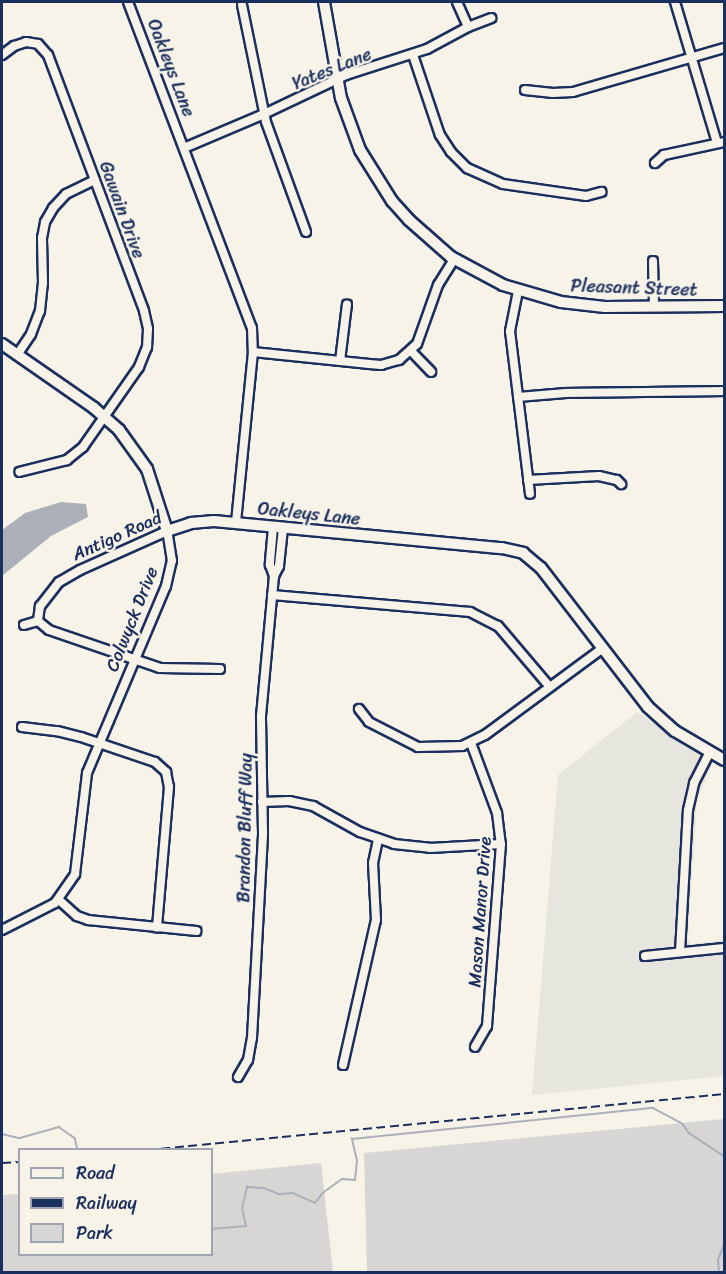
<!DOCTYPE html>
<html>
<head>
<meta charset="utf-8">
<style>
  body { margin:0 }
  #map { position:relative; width:726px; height:1274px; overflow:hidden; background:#f7f3e8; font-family:Sriracha,sans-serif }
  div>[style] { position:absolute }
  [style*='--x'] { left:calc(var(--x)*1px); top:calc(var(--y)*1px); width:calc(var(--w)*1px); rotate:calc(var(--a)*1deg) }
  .built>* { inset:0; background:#e6e5de }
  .green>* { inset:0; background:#d7d6d4 }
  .water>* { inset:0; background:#acb0b9 }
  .stream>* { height:1.5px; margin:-0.75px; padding:0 0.75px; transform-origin:0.75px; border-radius:0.75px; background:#acb0b9 }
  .roads { filter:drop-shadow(2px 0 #1b2f5e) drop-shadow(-2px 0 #1b2f5e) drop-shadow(0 2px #1b2f5e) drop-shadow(0 -2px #1b2f5e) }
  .street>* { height:8px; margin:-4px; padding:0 4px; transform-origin:4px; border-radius:4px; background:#f7f3e8 }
  .secondary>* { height:10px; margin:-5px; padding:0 5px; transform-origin:5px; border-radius:5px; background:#f7f3e8 }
  .rail>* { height:1.5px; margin-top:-0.75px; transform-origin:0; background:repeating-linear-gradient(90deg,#1b2f5e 0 9px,transparent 0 13.5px) }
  span { translate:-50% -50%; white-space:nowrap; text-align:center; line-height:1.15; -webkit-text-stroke:5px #f7f3e8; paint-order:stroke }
  .street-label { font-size:18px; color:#1b2f5e }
  .frame { position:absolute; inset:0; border:3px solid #1b2f5e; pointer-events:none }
  .legend { position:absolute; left:18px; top:1148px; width:195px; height:108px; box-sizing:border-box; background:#f7f3e8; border:2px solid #9fa5b1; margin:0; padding:8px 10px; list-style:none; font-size:18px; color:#1b2f5e }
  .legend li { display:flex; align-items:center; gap:12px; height:30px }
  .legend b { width:30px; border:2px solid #9fa5b1 }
</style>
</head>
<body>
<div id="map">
  <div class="built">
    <i style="clip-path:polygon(637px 712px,713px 762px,697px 800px,688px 938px,691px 944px,724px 940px,724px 1076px,532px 1095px,558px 775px)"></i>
  </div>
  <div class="green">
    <i style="clip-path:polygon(724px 1119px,724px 1272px,367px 1272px,364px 1153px)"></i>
    <i style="clip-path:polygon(321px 1163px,333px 1272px,2px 1272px,2px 1195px,19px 1194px,20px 1254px,212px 1254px,212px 1174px)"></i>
  </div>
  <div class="water">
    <i style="clip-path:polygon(61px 502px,86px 504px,88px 517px,51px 536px,2px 576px,2px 530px,25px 513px)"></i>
  </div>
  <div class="stream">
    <i style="--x:2;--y:1134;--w:18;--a:13"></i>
    <i style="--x:20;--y:1138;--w:41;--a:-15.8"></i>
    <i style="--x:59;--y:1127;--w:19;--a:35"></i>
    <i style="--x:75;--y:1138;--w:12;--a:76"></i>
    <i style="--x:212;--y:1229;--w:34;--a:-5"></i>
    <i style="--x:246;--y:1226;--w:17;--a:-103"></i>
    <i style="--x:242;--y:1209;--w:23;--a:-77"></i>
    <i style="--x:247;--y:1187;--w:17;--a:3"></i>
    <i style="--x:264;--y:1188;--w:16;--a:22"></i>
    <i style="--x:279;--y:1194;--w:14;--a:-4"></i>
    <i style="--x:293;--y:1193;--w:24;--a:24"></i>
    <i style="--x:315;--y:1203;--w:14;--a:-51"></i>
    <i style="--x:324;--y:1192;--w:22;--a:-36"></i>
    <i style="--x:342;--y:1179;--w:13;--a:4"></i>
    <i style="--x:355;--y:1180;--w:19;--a:-84"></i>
    <i style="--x:357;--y:1161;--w:23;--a:-103"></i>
    <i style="--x:352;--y:1139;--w:303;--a:-5.9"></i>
    <i style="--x:653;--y:1108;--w:34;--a:28"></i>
    <i style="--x:683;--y:1124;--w:11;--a:56"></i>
    <i style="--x:689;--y:1133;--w:42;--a:33.3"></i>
    <i style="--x:719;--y:1272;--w:12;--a:-95"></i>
    <i style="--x:718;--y:1260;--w:17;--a:-69"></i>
  </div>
  <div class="roads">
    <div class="street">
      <i style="--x:128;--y:2;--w:349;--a:69.2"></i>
      <i style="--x:252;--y:328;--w:24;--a:88"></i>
      <i style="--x:253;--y:352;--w:172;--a:95.7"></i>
      <i style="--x:457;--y:2;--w:27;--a:66"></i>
      <i style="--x:675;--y:2;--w:147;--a:73.4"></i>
      <i style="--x:242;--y:5;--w:119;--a:78.4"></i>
      <i style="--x:266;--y:122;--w:117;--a:70"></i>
      <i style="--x:2;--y:55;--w:15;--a:-37"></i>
      <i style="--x:14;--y:46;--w:13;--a:-18"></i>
      <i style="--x:26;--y:42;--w:12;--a:9"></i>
      <i style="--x:38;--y:44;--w:15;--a:48"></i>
      <i style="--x:48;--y:55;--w:273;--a:69.4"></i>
      <i style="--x:144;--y:311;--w:18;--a:77"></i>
      <i style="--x:148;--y:329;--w:18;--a:93"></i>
      <i style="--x:147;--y:347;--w:22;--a:112"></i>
      <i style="--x:139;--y:367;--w:98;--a:125"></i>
      <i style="--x:83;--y:447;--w:21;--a:141"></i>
      <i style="--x:67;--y:460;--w:49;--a:166"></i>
      <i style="--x:413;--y:55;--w:84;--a:71.4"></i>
      <i style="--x:440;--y:135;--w:20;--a:57"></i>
      <i style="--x:451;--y:152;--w:23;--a:45"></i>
      <i style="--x:467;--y:168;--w:39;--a:24"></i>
      <i style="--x:503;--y:184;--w:84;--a:8.2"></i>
      <i style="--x:586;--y:196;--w:16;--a:-15"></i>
      <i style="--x:525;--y:90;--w:28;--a:6"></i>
      <i style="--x:553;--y:93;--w:20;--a:-3"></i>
      <i style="--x:573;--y:92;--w:157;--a:-16.2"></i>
      <i style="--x:184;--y:148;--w:87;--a:-23"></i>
      <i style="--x:264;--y:114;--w:91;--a:-25.4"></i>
      <i style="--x:346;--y:75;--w:85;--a:-17.8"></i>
      <i style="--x:427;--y:49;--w:47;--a:-28.2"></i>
      <i style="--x:468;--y:27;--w:25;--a:-21"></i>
      <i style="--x:655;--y:163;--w:12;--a:-42"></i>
      <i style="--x:664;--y:155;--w:61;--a:-12.2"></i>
      <i style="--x:653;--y:261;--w:45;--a:88.7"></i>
      <i style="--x:518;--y:291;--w:41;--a:101.3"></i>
      <i style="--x:510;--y:331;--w:164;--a:83"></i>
      <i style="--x:411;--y:351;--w:29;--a:46"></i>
      <i style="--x:253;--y:352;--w:117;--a:5.9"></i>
      <i style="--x:369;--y:364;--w:12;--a:5"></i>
      <i style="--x:381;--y:365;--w:19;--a:-16"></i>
      <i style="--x:399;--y:360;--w:24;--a:-42"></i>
      <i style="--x:417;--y:344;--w:63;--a:-70.4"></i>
      <i style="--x:438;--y:285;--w:31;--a:-58"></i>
      <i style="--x:17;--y:355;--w:25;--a:-56"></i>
      <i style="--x:31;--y:334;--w:25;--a:-69"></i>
      <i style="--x:40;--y:311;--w:28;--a:-84"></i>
      <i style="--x:43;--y:283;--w:45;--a:-91.3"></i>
      <i style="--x:42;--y:238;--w:16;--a:-79"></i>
      <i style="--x:45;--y:222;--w:16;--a:-60"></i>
      <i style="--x:53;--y:208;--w:19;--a:-47"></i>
      <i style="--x:66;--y:194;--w:32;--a:-26"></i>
      <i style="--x:340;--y:361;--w:57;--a:-83"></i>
      <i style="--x:518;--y:397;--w:48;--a:-4.8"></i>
      <i style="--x:566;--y:393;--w:158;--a:-0.7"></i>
      <i style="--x:528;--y:480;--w:71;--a:-3.2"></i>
      <i style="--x:599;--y:476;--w:18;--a:13"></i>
      <i style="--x:617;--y:480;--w:6;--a:45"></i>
      <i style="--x:273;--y:527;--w:38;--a:95"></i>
      <i style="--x:270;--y:565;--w:12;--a:70"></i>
      <i style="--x:274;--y:576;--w:11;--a:-63"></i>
      <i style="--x:279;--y:566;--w:38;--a:-84"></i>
      <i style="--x:272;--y:595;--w:199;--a:4.9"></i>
      <i style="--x:470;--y:612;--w:31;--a:27"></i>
      <i style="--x:498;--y:626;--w:80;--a:49.6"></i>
      <i style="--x:24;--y:625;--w:15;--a:-16"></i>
      <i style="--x:38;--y:621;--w:14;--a:39"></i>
      <i style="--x:49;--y:630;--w:117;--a:18.9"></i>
      <i style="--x:160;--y:668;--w:60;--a:1"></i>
      <i style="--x:359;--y:709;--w:16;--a:52"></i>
      <i style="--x:369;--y:722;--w:55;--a:27"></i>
      <i style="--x:418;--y:747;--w:44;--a:-1.3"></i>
      <i style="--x:462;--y:746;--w:25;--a:-26"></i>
      <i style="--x:485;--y:735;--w:147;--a:-36.4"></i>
      <i style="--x:22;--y:727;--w:35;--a:7"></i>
      <i style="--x:57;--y:731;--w:25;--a:14"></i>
      <i style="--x:81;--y:737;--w:78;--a:18.7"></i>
      <i style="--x:155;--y:762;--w:15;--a:42"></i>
      <i style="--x:166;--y:772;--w:15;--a:79"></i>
      <i style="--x:169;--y:787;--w:141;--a:94.9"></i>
      <i style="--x:471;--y:743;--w:75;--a:69.6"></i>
      <i style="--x:497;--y:813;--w:31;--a:83"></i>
      <i style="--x:501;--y:844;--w:183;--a:94.4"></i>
      <i style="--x:487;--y:1026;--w:24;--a:120"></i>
      <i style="--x:262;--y:802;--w:27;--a:-2"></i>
      <i style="--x:289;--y:801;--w:25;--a:12"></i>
      <i style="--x:313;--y:806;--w:54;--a:29"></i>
      <i style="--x:360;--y:832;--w:36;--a:19"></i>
      <i style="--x:394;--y:844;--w:36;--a:6"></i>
      <i style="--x:430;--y:848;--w:71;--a:-3.2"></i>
      <i style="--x:59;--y:900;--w:24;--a:42"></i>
      <i style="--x:77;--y:916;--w:12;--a:20"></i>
      <i style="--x:88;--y:920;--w:109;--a:5.8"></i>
      <i style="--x:2;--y:930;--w:59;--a:-27"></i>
      <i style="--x:55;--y:903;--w:35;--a:-55"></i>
      <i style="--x:75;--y:874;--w:102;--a:-83.2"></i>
      <i style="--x:87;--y:773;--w:203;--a:-67.1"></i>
      <i style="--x:166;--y:586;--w:26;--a:-77"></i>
      <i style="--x:172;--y:561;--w:30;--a:-99"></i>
      <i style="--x:167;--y:531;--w:95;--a:155.9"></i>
      <i style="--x:80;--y:570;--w:24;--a:150"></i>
      <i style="--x:59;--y:582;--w:31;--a:128"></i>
      <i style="--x:40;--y:606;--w:15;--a:98"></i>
      <i style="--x:680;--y:952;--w:142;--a:-86.8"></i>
      <i style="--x:688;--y:810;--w:28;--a:-77"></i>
      <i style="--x:694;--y:783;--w:35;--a:-63"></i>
      <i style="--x:645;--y:956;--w:79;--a:-5.8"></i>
      <i style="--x:343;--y:1065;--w:149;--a:-77.2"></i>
      <i style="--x:376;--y:920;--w:57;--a:-93"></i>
      <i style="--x:373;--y:863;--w:25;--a:-78"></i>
      <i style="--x:238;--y:1077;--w:20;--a:-60"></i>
      <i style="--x:248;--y:1060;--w:22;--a:-80"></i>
      <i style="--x:252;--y:1038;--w:205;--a:-86.9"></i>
      <i style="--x:263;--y:833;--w:117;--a:-91"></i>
      <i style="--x:261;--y:716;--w:141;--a:-84.7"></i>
    </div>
    <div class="secondary">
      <i style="--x:324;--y:2;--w:97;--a:80"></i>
      <i style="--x:341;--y:98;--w:55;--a:69.9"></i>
      <i style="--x:360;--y:150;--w:60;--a:57.9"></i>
      <i style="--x:392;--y:201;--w:25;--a:48"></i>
      <i style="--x:409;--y:220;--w:56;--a:41.4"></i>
      <i style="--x:451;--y:257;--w:59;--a:28.3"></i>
      <i style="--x:503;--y:285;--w:60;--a:16.3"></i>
      <i style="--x:561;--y:302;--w:44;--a:6.5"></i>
      <i style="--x:605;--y:307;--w:119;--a:-0.5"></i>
      <i style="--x:2;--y:344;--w:112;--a:34.8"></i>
      <i style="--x:94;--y:408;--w:33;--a:41"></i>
      <i style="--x:119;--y:430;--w:48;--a:54.3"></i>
      <i style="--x:147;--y:469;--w:65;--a:72.1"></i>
      <i style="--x:167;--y:531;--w:25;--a:-18"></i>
      <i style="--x:191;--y:523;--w:23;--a:-5"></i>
      <i style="--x:214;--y:521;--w:289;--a:5.4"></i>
      <i style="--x:502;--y:548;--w:22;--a:13"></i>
      <i style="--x:523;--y:553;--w:23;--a:40"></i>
      <i style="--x:541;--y:568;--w:175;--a:52.4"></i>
      <i style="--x:648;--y:707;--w:36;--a:42"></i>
      <i style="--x:675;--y:731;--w:57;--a:30.6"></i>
    </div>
  </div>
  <div class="rail">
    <i style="--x:148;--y:1150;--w:579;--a:-5.55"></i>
    <i style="--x:2;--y:1163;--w:18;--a:-3"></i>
  </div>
  <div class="street-label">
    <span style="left:171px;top:68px;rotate:69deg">Oakleys Lane</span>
    <span style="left:332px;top:69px;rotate:-22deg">Yates Lane</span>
    <span style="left:122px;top:210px;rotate:70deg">Gawain Drive</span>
    <span style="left:634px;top:288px;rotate:2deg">Pleasant Street</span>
    <span style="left:309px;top:514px;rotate:6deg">Oakleys Lane</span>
    <span style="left:117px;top:536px;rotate:-24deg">Antigo Road</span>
    <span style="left:132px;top:619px;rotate:-68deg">Colwyck Drive</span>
    <span style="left:245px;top:828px;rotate:-89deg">Brandon Bluff Way</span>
    <span style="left:480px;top:912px;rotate:-86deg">Mason Manor Drive</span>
  </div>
  <div class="frame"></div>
  <ul class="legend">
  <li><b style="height:8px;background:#f7f3e8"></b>Road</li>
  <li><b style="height:8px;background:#1b2f5e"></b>Railway</li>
  <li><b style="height:16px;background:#d7d6d4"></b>Park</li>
  </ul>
</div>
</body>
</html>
